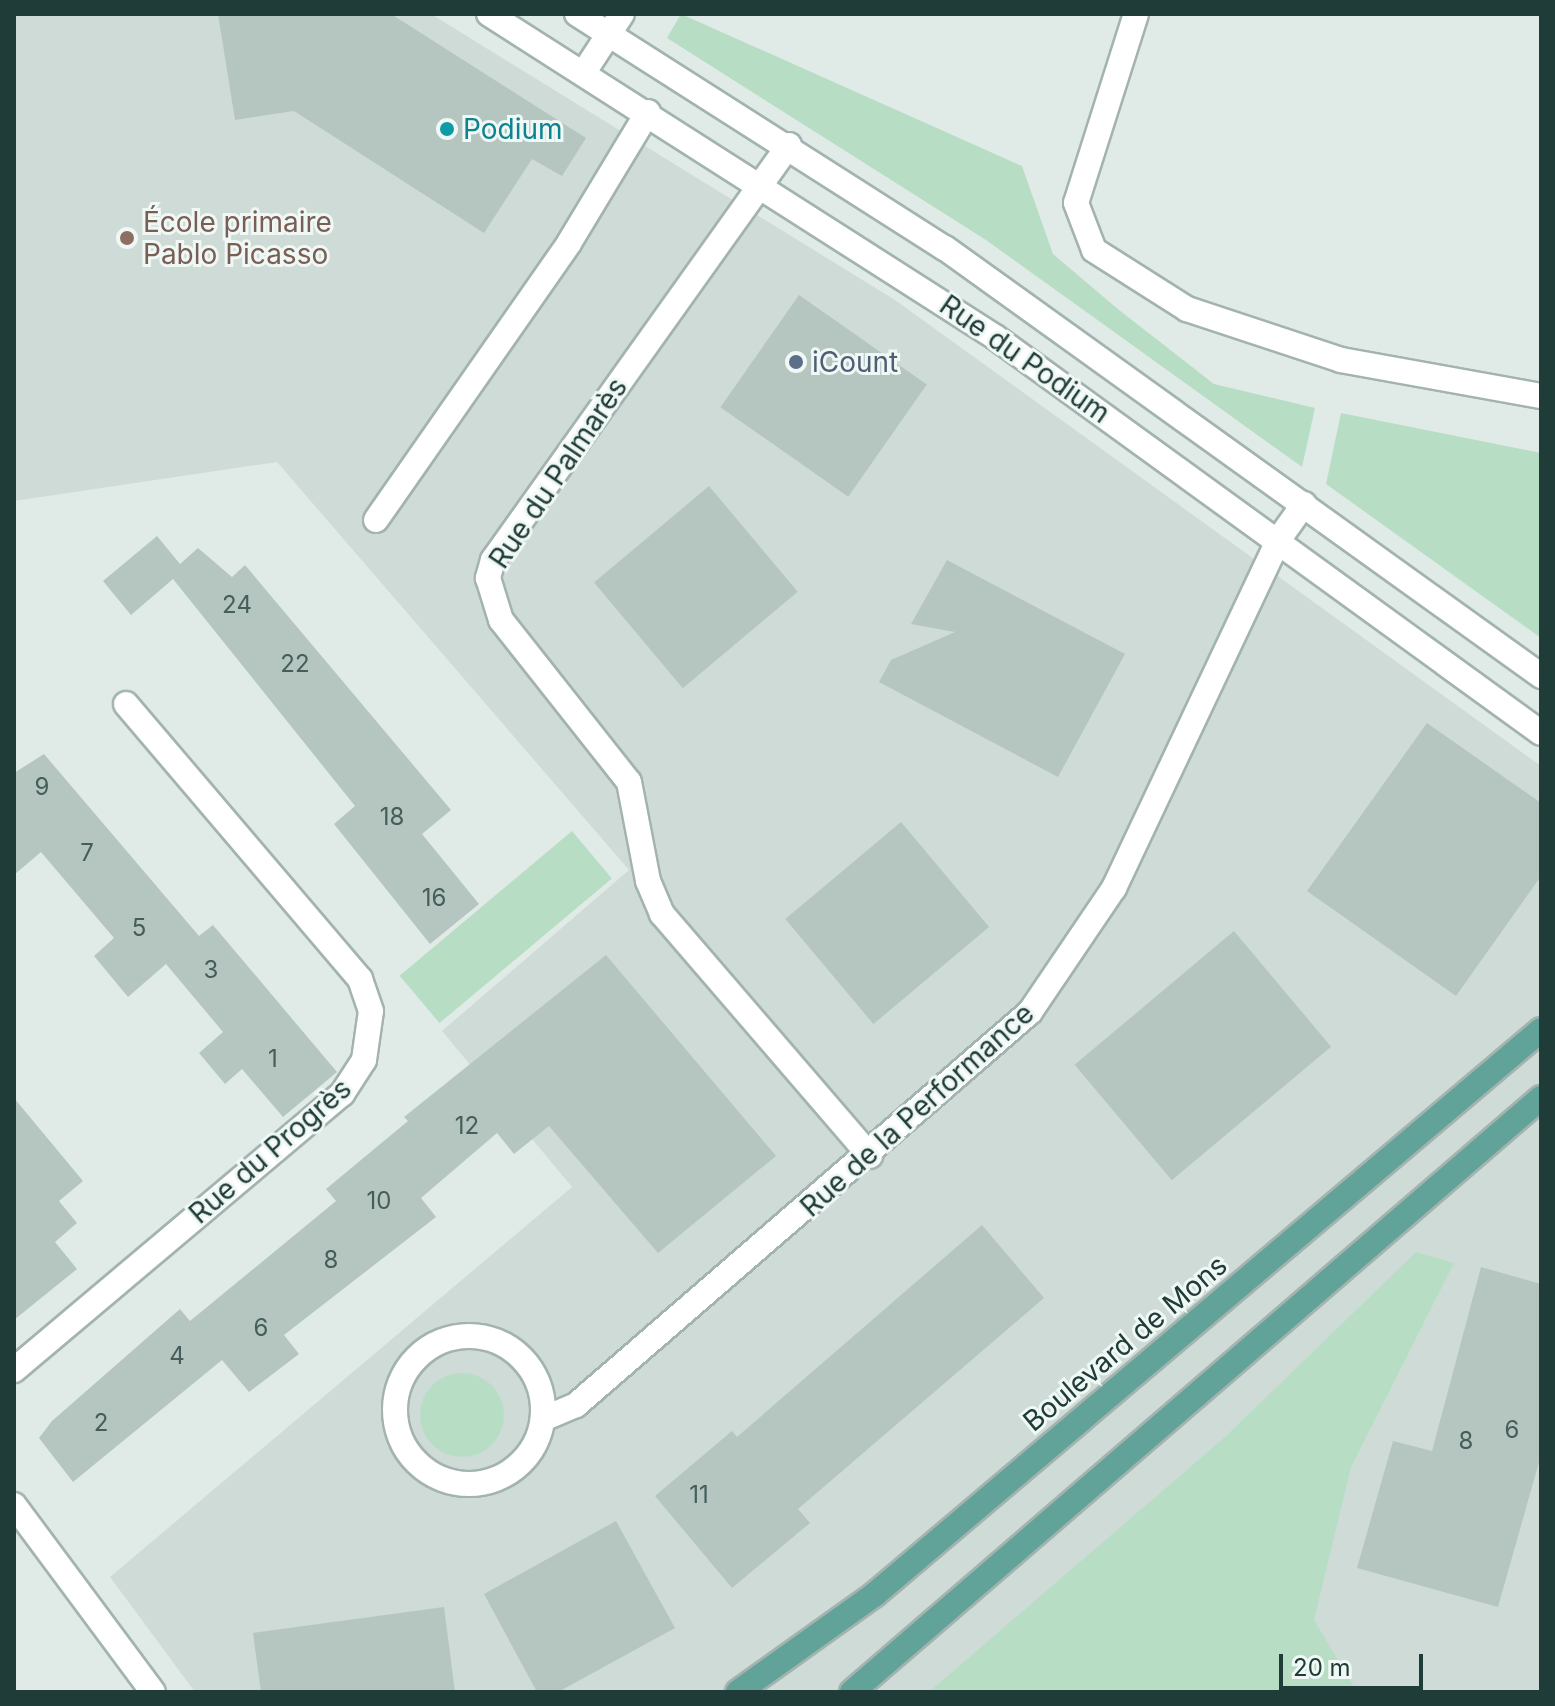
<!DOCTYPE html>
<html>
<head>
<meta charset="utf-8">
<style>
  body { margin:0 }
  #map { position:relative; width:1555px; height:1706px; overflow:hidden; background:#e0ebe7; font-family:Inter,sans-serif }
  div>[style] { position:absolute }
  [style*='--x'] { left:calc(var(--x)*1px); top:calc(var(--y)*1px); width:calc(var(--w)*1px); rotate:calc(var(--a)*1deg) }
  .built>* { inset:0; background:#cedbd6 }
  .green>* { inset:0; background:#b7dec5; transform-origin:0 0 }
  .round { border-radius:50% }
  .building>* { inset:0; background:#b5c6c1; transform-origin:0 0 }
  .roads { filter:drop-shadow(2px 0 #a3b3af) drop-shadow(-2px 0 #a3b3af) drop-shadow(0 2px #a3b3af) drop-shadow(0 -2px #a3b3af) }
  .minor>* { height:24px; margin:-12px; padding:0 12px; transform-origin:12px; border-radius:12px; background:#fff }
  .minor>.ring { margin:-12px; padding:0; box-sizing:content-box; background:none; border:24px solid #fff; border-radius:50% }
  .major>* { height:24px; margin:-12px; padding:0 12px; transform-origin:12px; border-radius:12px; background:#62a399 }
  .dots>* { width:22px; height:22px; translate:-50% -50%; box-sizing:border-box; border:4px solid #f0f8f5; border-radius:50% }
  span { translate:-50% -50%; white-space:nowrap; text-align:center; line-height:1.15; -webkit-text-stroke:6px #f0f8f5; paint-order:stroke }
  .number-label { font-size:24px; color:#455e5a }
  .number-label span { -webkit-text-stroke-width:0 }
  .culture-label { font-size:28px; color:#0d838f }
  .left { translate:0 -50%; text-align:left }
  .education-label { font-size:28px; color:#785e54 }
  .street-label { font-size:28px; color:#203c38 }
  .service-label { font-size:28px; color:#4e5e75 }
  .frame { position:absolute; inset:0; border:16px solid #203c38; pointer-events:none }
  .scale { position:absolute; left:1279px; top:1654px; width:144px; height:36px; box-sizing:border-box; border:4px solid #203c38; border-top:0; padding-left:10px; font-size:24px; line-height:28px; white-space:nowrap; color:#203c38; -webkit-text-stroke:6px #f0f8f5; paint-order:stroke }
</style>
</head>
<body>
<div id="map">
  <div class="built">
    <i style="clip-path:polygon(14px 14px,431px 14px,895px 300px,1541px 766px,1541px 1692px,195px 1692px,110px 1577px,572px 1187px,442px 1031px,629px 870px,277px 462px,14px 501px)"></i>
  </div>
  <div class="green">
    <i style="clip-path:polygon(681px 14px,1022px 166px,1053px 254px,1119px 310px,1214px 384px,1315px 408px,1302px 467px,986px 240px,667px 38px)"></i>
    <i style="clip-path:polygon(1341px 413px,1541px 453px,1541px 638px,1326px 484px)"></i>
    <i style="left:572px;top:831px;width:62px;height:225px;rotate:50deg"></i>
    <i style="clip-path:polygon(1416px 1252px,1454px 1263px,1351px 1467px,1314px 1620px,1357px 1692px,929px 1692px,1225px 1437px)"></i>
    <i class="round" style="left:420px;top:1373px;width:84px;height:84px"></i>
  </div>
  <div class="building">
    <i style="clip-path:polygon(218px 14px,391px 14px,586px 138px,562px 176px,532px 159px,484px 233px,294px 111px,235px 120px)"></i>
    <i style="left:799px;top:295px;width:156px;height:137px;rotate:35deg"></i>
    <i style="left:709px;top:486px;width:138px;height:150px;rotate:50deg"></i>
    <i style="clip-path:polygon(157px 536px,180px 564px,198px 548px,232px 577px,245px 565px,451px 810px,422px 834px,479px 904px,430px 944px,334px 824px,355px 806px,173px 579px,131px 615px,103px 581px)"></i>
    <i style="clip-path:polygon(947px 560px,1125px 654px,1058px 777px,879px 682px,891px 660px,955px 632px,911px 624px)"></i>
    <i style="clip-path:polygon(1427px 723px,1541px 803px,1541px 876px,1456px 996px,1307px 891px)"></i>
    <i style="clip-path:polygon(44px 754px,199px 936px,213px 925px,337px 1072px,283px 1117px,242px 1069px,225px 1084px,199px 1053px,223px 1032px,166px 964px,128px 997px,94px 956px,114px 938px,41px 852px,14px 875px,14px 773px)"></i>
    <i style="left:901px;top:822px;width:137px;height:151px;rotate:50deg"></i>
    <i style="left:1234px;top:931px;width:151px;height:208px;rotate:50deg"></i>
    <i style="clip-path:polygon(606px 955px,776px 1156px,658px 1253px,549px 1126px,514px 1154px,497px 1133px,421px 1198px,436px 1217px,284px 1335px,299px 1354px,249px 1392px,222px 1360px,73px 1482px,39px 1438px,52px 1421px,180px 1309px,190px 1321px,336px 1201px,326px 1189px,408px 1121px,404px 1117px)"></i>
    <i style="clip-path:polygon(14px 1098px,83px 1181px,59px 1201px,77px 1223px,55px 1242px,77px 1269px,14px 1320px)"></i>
    <i style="clip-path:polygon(982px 1225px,1044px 1298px,798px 1509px,810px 1523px,732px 1588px,655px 1496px,732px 1431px,737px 1437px)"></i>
    <i style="clip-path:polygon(1481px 1267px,1541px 1284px,1541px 1455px,1498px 1607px,1357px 1568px,1393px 1441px,1432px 1451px)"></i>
    <i style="clip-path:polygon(616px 1521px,675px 1628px,558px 1692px,537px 1692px,484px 1594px)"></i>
    <i style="clip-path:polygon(444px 1607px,455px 1692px,261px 1692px,253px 1633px)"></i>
  </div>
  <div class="roads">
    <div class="minor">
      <i style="--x:489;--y:14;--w:600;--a:32.55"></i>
      <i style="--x:995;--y:337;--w:674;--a:35.95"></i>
      <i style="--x:577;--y:14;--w:436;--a:32.5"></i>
      <i style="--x:945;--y:248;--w:734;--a:35.68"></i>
      <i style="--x:1136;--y:14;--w:198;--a:107.6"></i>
      <i style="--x:1076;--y:203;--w:50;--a:69"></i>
      <i style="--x:1094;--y:250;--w:110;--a:32.4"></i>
      <i style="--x:1187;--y:309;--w:162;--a:18.3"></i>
      <i style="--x:1341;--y:360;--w:203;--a:10.2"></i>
      <i style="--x:584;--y:72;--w:69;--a:-56.8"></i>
      <i style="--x:789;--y:145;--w:510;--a:125.5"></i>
      <i style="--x:493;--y:560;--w:19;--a:106"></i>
      <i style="--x:488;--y:578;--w:44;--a:72.8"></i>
      <i style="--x:501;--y:620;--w:206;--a:51.7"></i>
      <i style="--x:629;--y:782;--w:101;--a:79.1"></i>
      <i style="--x:648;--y:881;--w:36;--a:67"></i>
      <i style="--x:662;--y:914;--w:319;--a:49.3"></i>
      <i style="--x:376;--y:520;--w:338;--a:-55.1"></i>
      <i style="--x:569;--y:243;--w:153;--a:-58.9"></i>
      <i class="ring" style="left:395px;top:1336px;width:124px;height:124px"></i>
      <i style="--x:14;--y:1370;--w:429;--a:-40.1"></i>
      <i style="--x:342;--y:1094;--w:40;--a:-57.1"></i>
      <i style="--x:364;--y:1060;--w:49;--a:-81.9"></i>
      <i style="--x:371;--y:1011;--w:34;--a:-109"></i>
      <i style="--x:360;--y:979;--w:361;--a:-130.4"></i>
      <i style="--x:543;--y:1419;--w:36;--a:-23"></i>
      <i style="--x:576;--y:1405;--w:600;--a:-40.88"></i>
      <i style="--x:1030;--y:1012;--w:150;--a:-55.9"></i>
      <i style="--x:1114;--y:888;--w:386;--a:-64.7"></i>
      <i style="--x:1279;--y:539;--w:43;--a:-54.5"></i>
      <i style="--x:14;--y:1505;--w:233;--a:53.4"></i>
    </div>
    <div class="major">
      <i style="--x:738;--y:1692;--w:167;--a:-35.5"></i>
      <i style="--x:874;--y:1595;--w:874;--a:-40.27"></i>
      <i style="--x:852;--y:1692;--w:910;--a:-40.77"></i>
    </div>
  </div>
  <div class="dots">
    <i style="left:447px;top:129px;background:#0f9aa8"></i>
    <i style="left:127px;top:238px;background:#8d6e63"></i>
    <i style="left:796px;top:362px;background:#5c6f8a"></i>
  </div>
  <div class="number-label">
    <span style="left:237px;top:605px">24</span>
    <span style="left:295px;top:664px">22</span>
    <span style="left:42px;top:787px">9</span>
    <span style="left:392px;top:817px">18</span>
    <span style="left:87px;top:853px">7</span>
    <span style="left:434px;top:898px">16</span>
    <span style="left:139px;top:928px">5</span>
    <span style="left:211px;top:970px">3</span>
    <span style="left:273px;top:1059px">1</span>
    <span style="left:467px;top:1126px">12</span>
    <span style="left:379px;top:1201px">10</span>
    <span style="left:331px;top:1260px">8</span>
    <span style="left:261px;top:1328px">6</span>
    <span style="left:177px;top:1356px">4</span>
    <span style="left:101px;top:1423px">2</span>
    <span style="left:1512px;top:1430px">6</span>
    <span style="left:1466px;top:1441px">8</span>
    <span style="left:699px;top:1495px">11</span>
  </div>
  <div class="culture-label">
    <span class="left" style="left:463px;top:129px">Podium</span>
  </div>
  <div class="education-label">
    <span class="left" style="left:143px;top:238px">École primaire<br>Pablo Picasso</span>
  </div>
  <div class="street-label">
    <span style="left:1025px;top:359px;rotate:35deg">Rue du Podium</span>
    <span style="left:558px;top:473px;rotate:-56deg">Rue du Palmarès</span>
    <span style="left:917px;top:1110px;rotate:-42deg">Rue de la Performance</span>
    <span style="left:270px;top:1151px;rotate:-41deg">Rue du Progrès</span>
    <span style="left:1125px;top:1343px;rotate:-40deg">Boulevard de Mons</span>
  </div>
  <div class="service-label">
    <span class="left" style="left:812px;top:362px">iCount</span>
  </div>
  <div class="frame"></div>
  <div class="scale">20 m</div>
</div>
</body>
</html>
